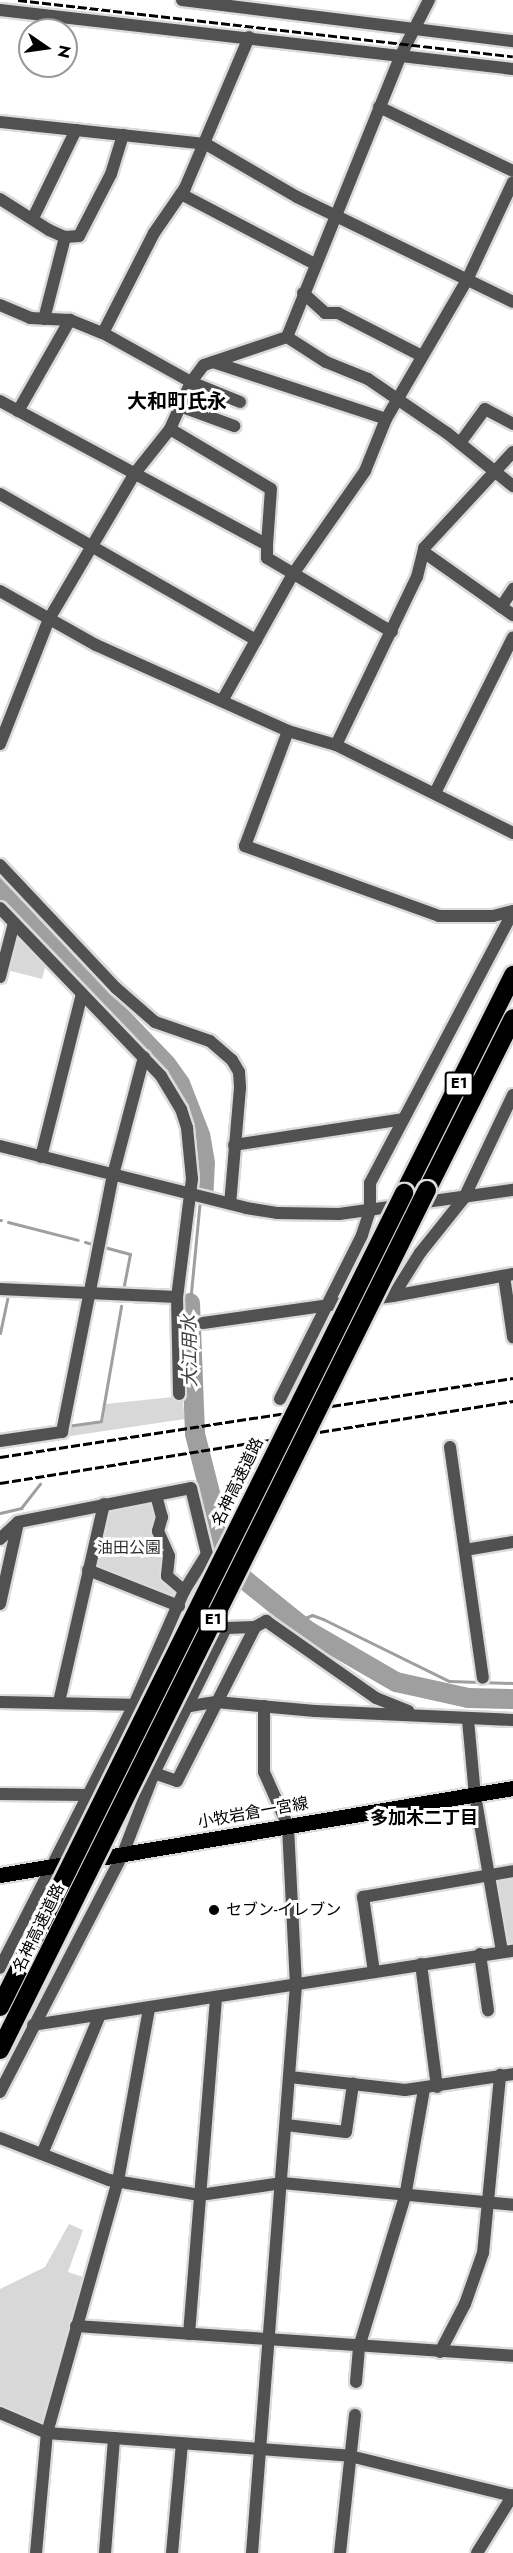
<!DOCTYPE html>
<html>
<head>
<meta charset="utf-8">
<style>
  body { margin:0 }
  #map { position:relative; width:513px; height:2553px; overflow:hidden; background:#fff; font-family:Jost,"Noto Sans JP",sans-serif }
  div>[style] { position:absolute }
  [style*='--x'] { left:calc(var(--x)*1px); top:calc(var(--y)*1px); width:calc(var(--w)*1px); rotate:calc(var(--a)*1deg) }
  .green>* { inset:0; background:#d8d8d8 }
  .water>* { inset:0; background:#9f9f9f }
  .stream>* { height:3px; margin:-1.5px; padding:0 1.5px; transform-origin:1.5px; border-radius:1.5px; background:#9f9f9f }
  .river>* { height:20px; margin:-10px; padding:0 10px; transform-origin:10px; border-radius:10px; background:#9f9f9f }
  .roads { filter:drop-shadow(2px 0 #dbdbdb) drop-shadow(-2px 0 #dbdbdb) drop-shadow(0 2px #dbdbdb) drop-shadow(0 -2px #dbdbdb) }
  .minor>* { height:12px; margin:-6px; padding:0 6px; transform-origin:6px; border-radius:6px; background:#515151 }
  .major>* { height:15px; margin:-7.5px; padding:0 7.5px; transform-origin:7.5px; border-radius:7.5px; background:#000 }
  .highway>* { height:18px; margin:-9px; padding:0 9px; transform-origin:9px; border-radius:9px; background:#000 }
  .rail>* { height:3px; margin-top:-1.5px; transform-origin:0; background:repeating-linear-gradient(90deg,#000 0 9px,transparent 0 12px) }
  .bridges { filter:drop-shadow(2px 0 #dbdbdb) drop-shadow(-2px 0 #dbdbdb) drop-shadow(0 2px #dbdbdb) drop-shadow(0 -2px #dbdbdb) }
  .highway-bridge>* { height:18px; margin:-9px; padding:0 9px; transform-origin:9px; border-radius:9px; background:#000 }
  .dots>* { width:16px; height:16px; translate:-50% -50%; box-sizing:border-box; border:3px solid #fff; border-radius:50% }
  span { translate:-50% -50%; white-space:nowrap; text-align:center; line-height:1.15; -webkit-text-stroke:6px #fff; paint-order:stroke }
  .shield-label span { padding:2px 4px; background:#fff; border:2px solid; border-radius:4px; -webkit-text-stroke-width:0 }
  .shield-label { font-size:15px; color:#000; font-weight:700 }
  .street-label { font-size:16px; color:#000 }
  .park-label { font-size:16px; color:#2f2f2f }
  .poi-label { font-size:16px; color:#000 }
  .left { translate:0 -50%; text-align:left }
  .water-label { font-size:18px; color:#404040; font-style:italic }
  .neighbourhood-label { font-size:18px; color:#000; font-weight:700 }
  .quarter-label { font-size:20px; color:#000; font-weight:700 }
  .north { position:absolute; left:18px; top:18px; width:60px; height:60px; box-sizing:border-box; background:#fff; border:2px solid #999; border-radius:50%; rotate:103deg; font-size:16px; font-weight:700; line-height:24px; text-align:center; color:#000 }
  .north::after { content:''; display:block; margin:auto; width:21px; height:27px; background:#000; clip-path:polygon(50% 0,100% 100%,50% 72%,0 100%) }
</style>
</head>
<body>
<div id="map">
  <div class="green">
    <i style="clip-path:polygon(20px 936px,46px 963px,42px 979px,7px 970px,15px 938px)"></i>
    <i style="clip-path:polygon(182px 1396px,185px 1419px,64px 1437px,67px 1428px,103px 1422px,106px 1404px)"></i>
    <i style="clip-path:polygon(151px 1500px,156px 1516px,153px 1533px,178px 1592px,175px 1599px,95px 1568px,109px 1508px)"></i>
    <i style="clip-path:polygon(513px 1877px,513px 1945px,508px 1946px,497px 1879px)"></i>
    <i style="clip-path:polygon(69px 2224px,83px 2230px,68px 2272px,86px 2278px,44px 2429px,0 2409px,0 2289px,45px 2267px)"></i>
  </div>
  <div class="water">
    <i style="clip-path:polygon(0 876px,174px 1058px,189px 1079px,210px 1133px,215px 1162px,213px 1203px,197px 1199px,196px 1154px,184px 1106px,0 901px)"></i>
  </div>
  <div class="stream">
    <i style="--x:0;--y:1220;--w:1;--a:0"></i>
    <i style="--x:8;--y:1222;--w:72;--a:14.4"></i>
    <i style="--x:85;--y:1242;--w:7;--a:16"></i>
    <i style="--x:104;--y:1247;--w:27;--a:15"></i>
    <i style="--x:130;--y:1254;--w:37;--a:101"></i>
    <i style="--x:96;--y:1299;--w:52;--a:3.3"></i>
    <i style="--x:190;--y:1303;--w:103;--a:-84.5"></i>
    <i style="--x:0;--y:1333;--w:35;--a:-78"></i>
    <i style="--x:67;--y:1426;--w:34;--a:-8"></i>
    <i style="--x:101;--y:1421;--w:117;--a:-80.1"></i>
    <i style="--x:0;--y:1513;--w:22;--a:-13"></i>
    <i style="--x:21;--y:1508;--w:31;--a:-52"></i>
    <i style="--x:295;--y:1622;--w:18;--a:-22"></i>
    <i style="--x:312;--y:1615;--w:12;--a:20"></i>
    <i style="--x:323;--y:1619;--w:140;--a:26.2"></i>
    <i style="--x:449;--y:1681;--w:64;--a:1.8"></i>
  </div>
  <div class="river">
    <i style="--x:190;--y:1303;--w:131;--a:87.8"></i>
    <i style="--x:195;--y:1434;--w:137;--a:75.7"></i>
    <i style="--x:229;--y:1567;--w:102;--a:39"></i>
    <i style="--x:308;--y:1631;--w:102;--a:30.1"></i>
    <i style="--x:396;--y:1682;--w:74;--a:12.5"></i>
    <i style="--x:468;--y:1698;--w:45;--a:1.3"></i>
  </div>
  <div class="roads">
    <div class="minor">
      <i style="--x:182;--y:0;--w:334;--a:7.1"></i>
      <i style="--x:0;--y:10;--w:516;--a:6.56"></i>
      <i style="--x:379;--y:107;--w:148;--a:25.5"></i>
      <i style="--x:0;--y:122;--w:207;--a:6.1"></i>
      <i style="--x:206;--y:144;--w:105;--a:30.2"></i>
      <i style="--x:297;--y:197;--w:240;--a:25.9"></i>
      <i style="--x:181;--y:194;--w:151;--a:27.6"></i>
      <i style="--x:0;--y:199;--w:58;--a:32.3"></i>
      <i style="--x:49;--y:230;--w:17;--a:24"></i>
      <i style="--x:65;--y:237;--w:14;--a:-4"></i>
      <i style="--x:79;--y:236;--w:70;--a:-62.7"></i>
      <i style="--x:111;--y:174;--w:41;--a:-72.9"></i>
      <i style="--x:33;--y:218;--w:98;--a:-64"></i>
      <i style="--x:303;--y:293;--w:30;--a:42"></i>
      <i style="--x:325;--y:313;--w:13;--a:0"></i>
      <i style="--x:338;--y:313;--w:94;--a:27.1"></i>
      <i style="--x:0;--y:305;--w:33;--a:23"></i>
      <i style="--x:30;--y:318;--w:40;--a:2.9"></i>
      <i style="--x:70;--y:320;--w:35;--a:22"></i>
      <i style="--x:103;--y:333;--w:112;--a:-63"></i>
      <i style="--x:154;--y:233;--w:55;--a:-55.4"></i>
      <i style="--x:185;--y:188;--w:164;--a:-67"></i>
      <i style="--x:44;--y:319;--w:85;--a:-75.6"></i>
      <i style="--x:103;--y:333;--w:101;--a:29.1"></i>
      <i style="--x:191;--y:382;--w:21;--a:-53"></i>
      <i style="--x:204;--y:365;--w:88;--a:-18.6"></i>
      <i style="--x:287;--y:337;--w:46;--a:32.7"></i>
      <i style="--x:326;--y:362;--w:45;--a:22"></i>
      <i style="--x:368;--y:379;--w:96;--a:34.4"></i>
      <i style="--x:447;--y:433;--w:85;--a:38.8"></i>
      <i style="--x:287;--y:337;--w:304;--a:-68"></i>
      <i style="--x:401;--y:55;--w:62;--a:-63"></i>
      <i style="--x:213;--y:362;--w:182;--a:18.2"></i>
      <i style="--x:0;--y:401;--w:303;--a:28.3"></i>
      <i style="--x:267;--y:545;--w:13;--a:90"></i>
      <i style="--x:267;--y:558;--w:145;--a:30.6"></i>
      <i style="--x:180;--y:406;--w:58;--a:20.3"></i>
      <i style="--x:18;--y:411;--w:105;--a:-60.3"></i>
      <i style="--x:170;--y:429;--w:117;--a:30.7"></i>
      <i style="--x:271;--y:489;--w:56;--a:94.1"></i>
      <i style="--x:460;--y:443;--w:42;--a:-53.7"></i>
      <i style="--x:485;--y:409;--w:32;--a:28"></i>
      <i style="--x:0;--y:494;--w:295;--a:29.7"></i>
      <i style="--x:425;--y:553;--w:108;--a:35.2"></i>
      <i style="--x:0;--y:591;--w:110;--a:29.4"></i>
      <i style="--x:96;--y:645;--w:210;--a:24.1"></i>
      <i style="--x:288;--y:731;--w:50;--a:16.3"></i>
      <i style="--x:336;--y:745;--w:198;--a:26.4"></i>
      <i style="--x:501;--y:607;--w:22;--a:-56"></i>
      <i style="--x:222;--y:701;--w:145;--a:-60.8"></i>
      <i style="--x:293;--y:574;--w:126;--a:-55"></i>
      <i style="--x:365;--y:471;--w:56;--a:-68"></i>
      <i style="--x:386;--y:419;--w:161;--a:-59.8"></i>
      <i style="--x:467;--y:280;--w:108;--a:-64.9"></i>
      <i style="--x:288;--y:731;--w:123;--a:110.5"></i>
      <i style="--x:245;--y:846;--w:206;--a:19.8"></i>
      <i style="--x:439;--y:916;--w:54;--a:0"></i>
      <i style="--x:493;--y:916;--w:21;--a:-14"></i>
      <i style="--x:0;--y:744;--w:134;--a:-68.6"></i>
      <i style="--x:49;--y:619;--w:169;--a:-59.5"></i>
      <i style="--x:135;--y:473;--w:56;--a:-51.5"></i>
      <i style="--x:170;--y:429;--w:51;--a:-65.9"></i>
      <i style="--x:191;--y:382;--w:53;--a:22.2"></i>
      <i style="--x:336;--y:745;--w:187;--a:-64.3"></i>
      <i style="--x:417;--y:577;--w:30;--a:-76"></i>
      <i style="--x:424;--y:548;--w:131;--a:-47.2"></i>
      <i style="--x:435;--y:793;--w:174;--a:-63.4"></i>
      <i style="--x:0;--y:865;--w:169;--a:46.7"></i>
      <i style="--x:116;--y:988;--w:52;--a:41.1"></i>
      <i style="--x:155;--y:1022;--w:58;--a:19.1"></i>
      <i style="--x:210;--y:1041;--w:29;--a:41"></i>
      <i style="--x:232;--y:1060;--w:14;--a:60"></i>
      <i style="--x:239;--y:1072;--w:16;--a:86"></i>
      <i style="--x:240;--y:1088;--w:116;--a:94.9"></i>
      <i style="--x:0;--y:908;--w:233;--a:46.2"></i>
      <i style="--x:161;--y:1076;--w:39;--a:59"></i>
      <i style="--x:181;--y:1109;--w:20;--a:72"></i>
      <i style="--x:187;--y:1128;--w:51;--a:84.4"></i>
      <i style="--x:192;--y:1179;--w:119;--a:97.2"></i>
      <i style="--x:177;--y:1297;--w:97;--a:88.8"></i>
      <i style="--x:0;--y:977;--w:56;--a:-75.5"></i>
      <i style="--x:234;--y:1145;--w:171;--a:-8.7"></i>
      <i style="--x:0;--y:1146;--w:254;--a:14.1"></i>
      <i style="--x:246;--y:1208;--w:31;--a:9"></i>
      <i style="--x:277;--y:1213;--w:62;--a:0.9"></i>
      <i style="--x:339;--y:1214;--w:176;--a:-7.9"></i>
      <i style="--x:41;--y:1157;--w:168;--a:-75.9"></i>
      <i style="--x:504;--y:1276;--w:62;--a:81.6"></i>
      <i style="--x:0;--y:1289;--w:177;--a:2.6"></i>
      <i style="--x:393;--y:1296;--w:51;--a:-57.9"></i>
      <i style="--x:420;--y:1253;--w:70;--a:-51.3"></i>
      <i style="--x:464;--y:1198;--w:114;--a:-64.6"></i>
      <i style="--x:203;--y:1323;--w:192;--a:-8.1"></i>
      <i style="--x:393;--y:1296;--w:122;--a:-10.4"></i>
      <i style="--x:280;--y:1399;--w:183;--a:-63.4"></i>
      <i style="--x:362;--y:1235;--w:25;--a:-72"></i>
      <i style="--x:370;--y:1211;--w:28;--a:-90"></i>
      <i style="--x:370;--y:1183;--w:306;--a:-62.2"></i>
      <i style="--x:0;--y:1441;--w:63;--a:-8.3"></i>
      <i style="--x:62;--y:1432;--w:262;--a:-78.8"></i>
      <i style="--x:113;--y:1175;--w:122;--a:-75.3"></i>
      <i style="--x:450;--y:1447;--w:233;--a:81.9"></i>
      <i style="--x:156;--y:1495;--w:23;--a:75"></i>
      <i style="--x:162;--y:1517;--w:15;--a:106"></i>
      <i style="--x:158;--y:1531;--w:27;--a:66"></i>
      <i style="--x:169;--y:1556;--w:20;--a:96"></i>
      <i style="--x:167;--y:1576;--w:23;--a:41"></i>
      <i style="--x:0;--y:1539;--w:25;--a:-43"></i>
      <i style="--x:18;--y:1522;--w:176;--a:-11.1"></i>
      <i style="--x:191;--y:1488;--w:68;--a:76.4"></i>
      <i style="--x:207;--y:1554;--w:44;--a:121.9"></i>
      <i style="--x:184;--y:1591;--w:124;--a:113.7"></i>
      <i style="--x:134;--y:1705;--w:295;--a:117"></i>
      <i style="--x:465;--y:1550;--w:49;--a:-9.5"></i>
      <i style="--x:88;--y:1570;--w:98;--a:21.6"></i>
      <i style="--x:0;--y:1604;--w:83;--a:-77.5"></i>
      <i style="--x:0;--y:1702;--w:190;--a:1.2"></i>
      <i style="--x:190;--y:1706;--w:26;--a:-9"></i>
      <i style="--x:216;--y:1702;--w:99;--a:5.2"></i>
      <i style="--x:315;--y:1711;--w:198;--a:2.6"></i>
      <i style="--x:59;--y:1702;--w:203;--a:-77.2"></i>
      <i style="--x:468;--y:1720;--w:75;--a:84.7"></i>
      <i style="--x:475;--y:1795;--w:159;--a:80.2"></i>
      <i style="--x:154;--y:1773;--w:24;--a:19"></i>
      <i style="--x:177;--y:1781;--w:173;--a:-63.1"></i>
      <i style="--x:255;--y:1627;--w:13;--a:-29"></i>
      <i style="--x:266;--y:1621;--w:134;--a:35"></i>
      <i style="--x:376;--y:1698;--w:35;--a:22"></i>
      <i style="--x:0;--y:1794;--w:87;--a:0.7"></i>
      <i style="--x:480;--y:1954;--w:57;--a:81.9"></i>
      <i style="--x:421;--y:1964;--w:124;--a:82.6"></i>
      <i style="--x:374;--y:1972;--w:76;--a:-98.3"></i>
      <i style="--x:363;--y:1897;--w:152;--a:-9.8"></i>
      <i style="--x:33;--y:2025;--w:486;--a:-8.8"></i>
      <i style="--x:290;--y:2077;--w:116;--a:6.4"></i>
      <i style="--x:405;--y:2090;--w:109;--a:-8.4"></i>
      <i style="--x:0;--y:2092;--w:266;--a:-62.7"></i>
      <i style="--x:122;--y:1856;--w:89;--a:-68.9"></i>
      <i style="--x:154;--y:1773;--w:162;--a:-63.6"></i>
      <i style="--x:226;--y:1628;--w:29;--a:-2"></i>
      <i style="--x:286;--y:2125;--w:60;--a:6.7"></i>
      <i style="--x:346;--y:2132;--w:49;--a:-81.7"></i>
      <i style="--x:0;--y:2138;--w:117;--a:21.1"></i>
      <i style="--x:109;--y:2180;--w:92;--a:9.4"></i>
      <i style="--x:200;--y:2195;--w:83;--a:-8.3"></i>
      <i style="--x:282;--y:2183;--w:232;--a:5.4"></i>
      <i style="--x:42;--y:2154;--w:148;--a:-67.4"></i>
      <i style="--x:76;--y:2326;--w:438;--a:3.9"></i>
      <i style="--x:189;--y:2334;--w:338;--a:-85.4"></i>
      <i style="--x:440;--y:2352;--w:54;--a:-62.5"></i>
      <i style="--x:465;--y:2304;--w:54;--a:-70.6"></i>
      <i style="--x:483;--y:2253;--w:179;--a:-84.5"></i>
      <i style="--x:356;--y:2382;--w:35;--a:-85"></i>
      <i style="--x:359;--y:2347;--w:157;--a:-73"></i>
      <i style="--x:405;--y:2197;--w:110;--a:-80"></i>
      <i style="--x:0;--y:2413;--w:51;--a:23.1"></i>
      <i style="--x:47;--y:2433;--w:304;--a:4.3"></i>
      <i style="--x:350;--y:2456;--w:168;--a:13.8"></i>
      <i style="--x:36;--y:2553;--w:121;--a:-84.8"></i>
      <i style="--x:47;--y:2433;--w:262;--a:-74.3"></i>
      <i style="--x:118;--y:2181;--w:175;--a:-79.8"></i>
      <i style="--x:105;--y:2553;--w:115;--a:-85.5"></i>
      <i style="--x:172;--y:2553;--w:109;--a:-84.8"></i>
      <i style="--x:252;--y:2553;--w:570;--a:-85.57"></i>
      <i style="--x:296;--y:1985;--w:159;--a:-92.9"></i>
      <i style="--x:288;--y:1826;--w:59;--a:-114"></i>
      <i style="--x:264;--y:1772;--w:66;--a:-90"></i>
      <i style="--x:340;--y:2553;--w:139;--a:-83.8"></i>
      <i style="--x:477;--y:2553;--w:68;--a:-58.2"></i>
    </div>
    <div class="major">
      <i style="--x:0;--y:1875;--w:520;--a:-9.63"></i>
    </div>
    <div class="highway">
      <i style="--x:427;--y:1190;--w:192;--a:-63.4"></i>
      <i style="--x:404;--y:1193;--w:244;--a:-63.4"></i>
    </div>
  </div>
  <div class="rail">
    <i style="--x:18;--y:0;--w:498;--a:6.5"></i>
    <i style="--x:0;--y:1457;--w:519;--a:-8.75"></i>
    <i style="--x:0;--y:1483;--w:520;--a:-9.08"></i>
  </div>
  <div class="bridges">
    <div class="highway-bridge">
      <i style="--x:0;--y:2007;--w:909;--a:-63.6"></i>
      <i style="--x:0;--y:2050;--w:960;--a:-63.6"></i>
    </div>
  </div>
  <div class="dots">
    <i style="left:214px;top:1910px;background:#000"></i>
  </div>
  <div class="shield-label">
    <span style="left:459px;top:1084px">E1</span>
    <span style="left:213px;top:1620px">E1</span>
  </div>
  <div class="street-label">
    <span style="left:238px;top:1482px;rotate:-64deg">名神高速道路</span>
    <span style="left:253px;top:1813px;rotate:-10deg">小牧岩倉一宮線</span>
    <span style="left:39px;top:1928px;rotate:-64deg">名神高速道路</span>
  </div>
  <div class="park-label">
    <span style="left:129px;top:1548px">油田公園</span>
  </div>
  <div class="poi-label">
    <span class="left" style="left:226px;top:1910px">セブン-イレブン</span>
  </div>
  <div class="water-label">
    <span style="left:190px;top:1351px;rotate:-91deg">大江用水</span>
  </div>
  <div class="neighbourhood-label">
    <span style="left:424px;top:1818px">多加木二丁目</span>
  </div>
  <div class="quarter-label">
    <span style="left:177px;top:401px">大和町氏永</span>
  </div>
  <div class="north">N</div>
</div>
</body>
</html>
